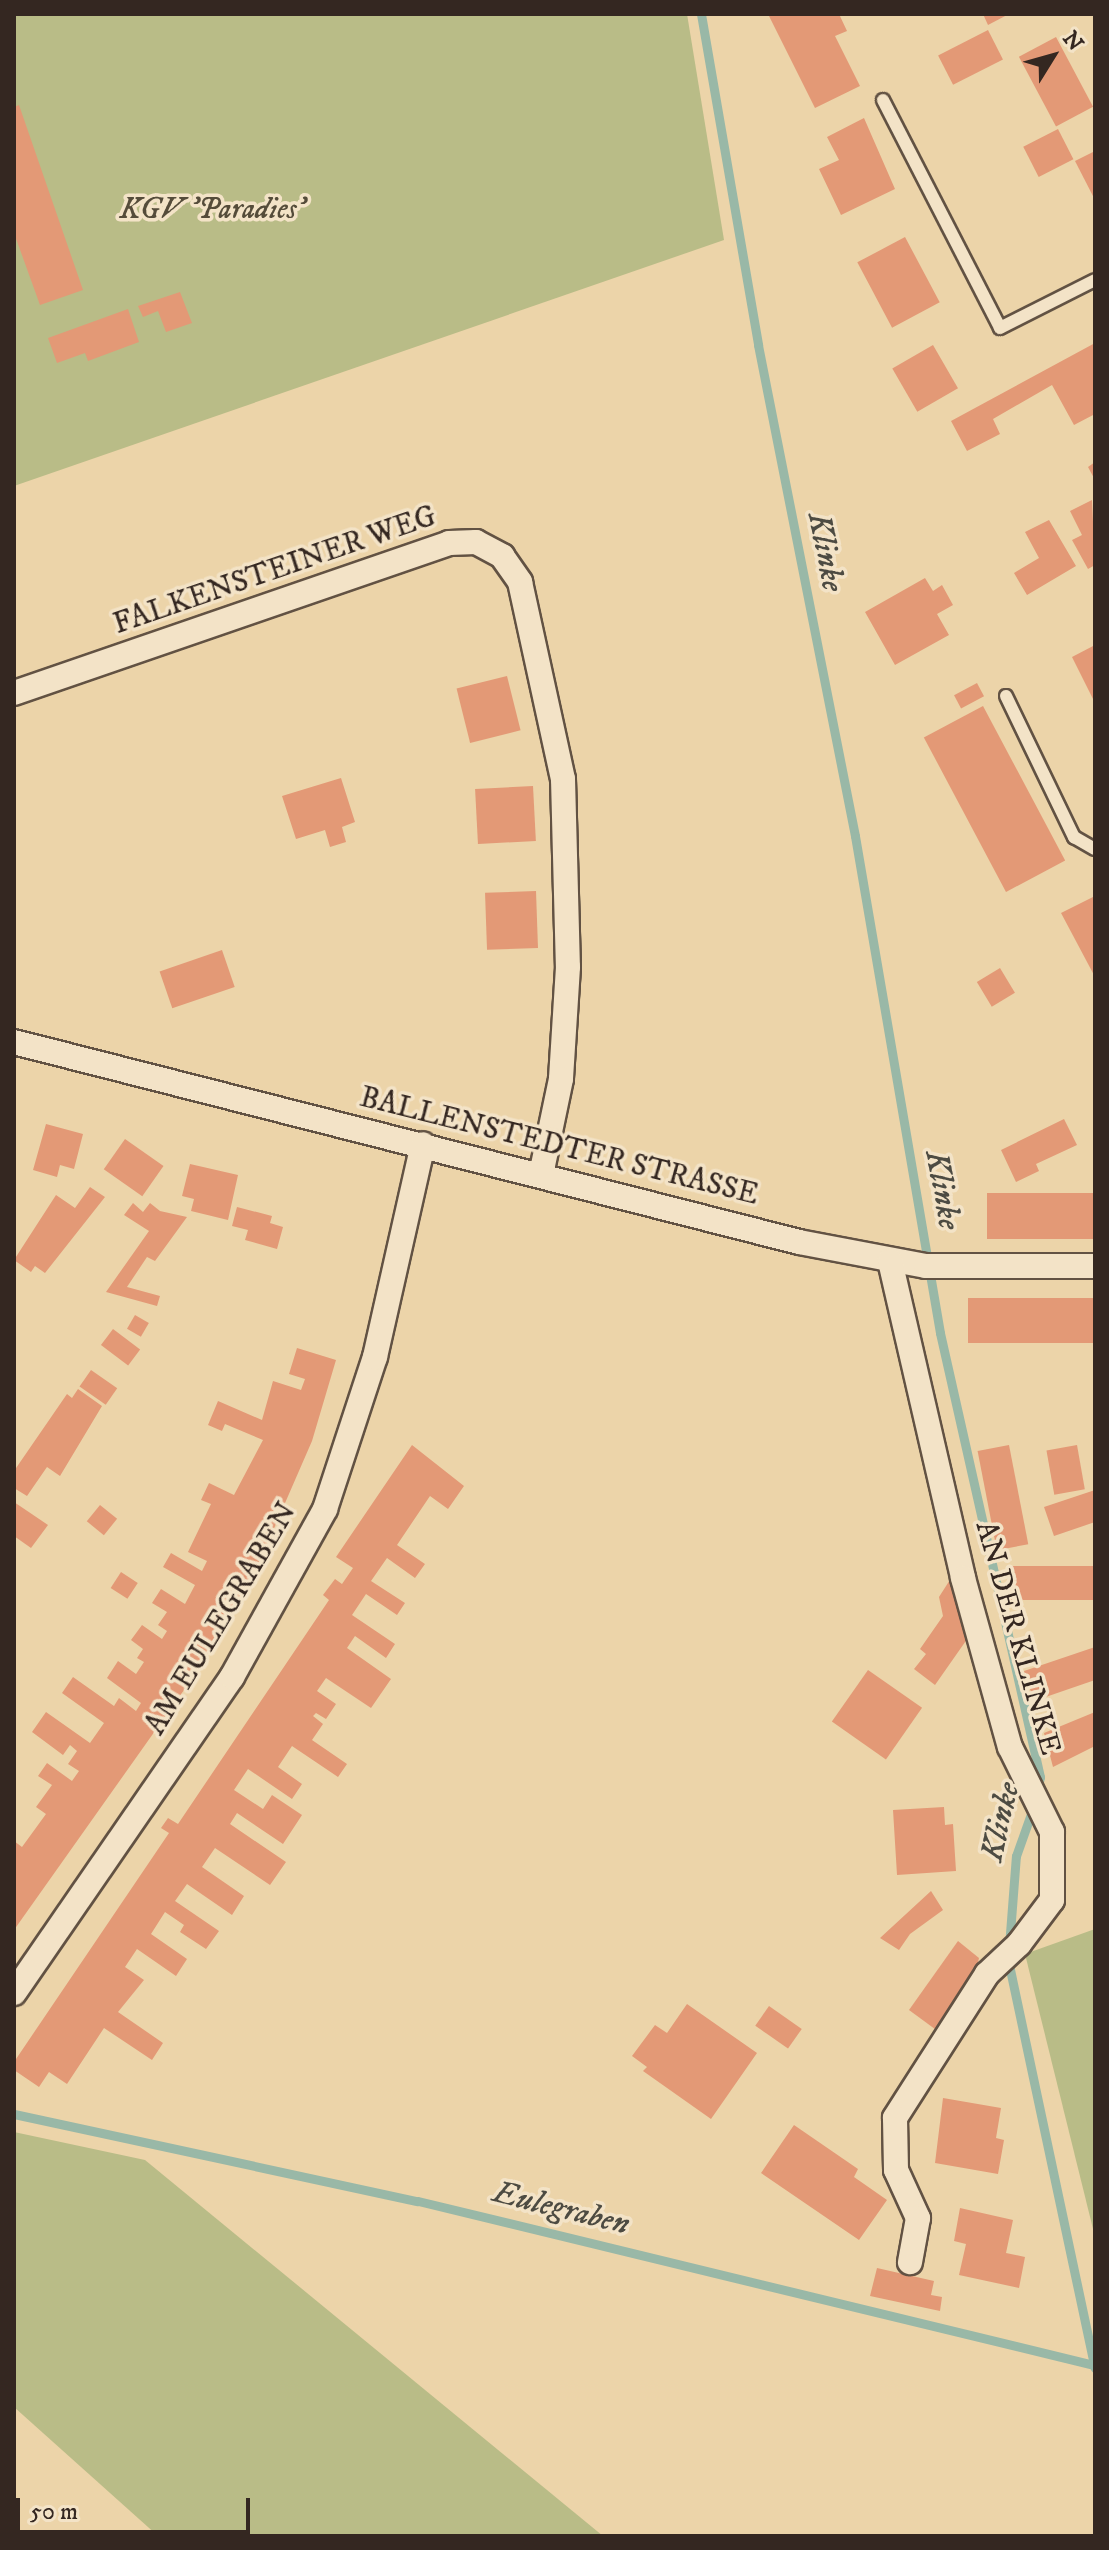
<!DOCTYPE html>
<html>
<head>
<meta charset="utf-8">
<style>
  body { margin:0 }
  #map { position:relative; width:1109px; height:2550px; overflow:hidden; background:#ecd4a9; font-family:"IM FELL DW Pica",serif }
  div>[style] { position:absolute }
  [style*='--x'] { left:calc(var(--x)*1px); top:calc(var(--y)*1px); width:calc(var(--w)*1px); rotate:calc(var(--a)*1deg) }
  .green>* { inset:0; background:#b9bc87 }
  .stream>* { height:9px; margin:-4.5px; padding:0 4.5px; transform-origin:4.5px; border-radius:4.5px; background:#99b8a7 }
  .building>* { inset:0; background:#e39976; transform-origin:0 0 }
  .roads { filter:drop-shadow(2px 0 #625243) drop-shadow(-2px 0 #625243) drop-shadow(0 2px #625243) drop-shadow(0 -2px #625243) }
  .service>* { height:12px; margin:-6px; padding:0 6px; transform-origin:6px; border-radius:6px; background:#f3e3c7 }
  .minor>* { height:24px; margin:-12px; padding:0 12px; transform-origin:12px; border-radius:12px; background:#f3e3c7 }
  span { translate:-50% -50%; white-space:nowrap; text-align:center; line-height:1.15; -webkit-text-stroke:7px #f3e3c7; paint-order:stroke }
  .park-label { font-size:30px; color:#554c3a; font-style:italic }
  .street-label { font-size:30px; color:#342721 }
  .water-label { font-size:32px; color:#4d4b42; font-style:italic }
  .frame { position:absolute; inset:0; border:16px solid #342721; pointer-events:none }
  .north { position:absolute; left:1013px; top:16px; width:80px; height:80px; -webkit-text-stroke:6px #f3e3c7; paint-order:stroke; rotate:53deg; font-size:22px; font-weight:700; line-height:32px; text-align:center; color:#342721 }
  .north::after { content:''; display:block; margin:auto; width:28px; height:36px; background:#342721; clip-path:polygon(50% 0,100% 100%,50% 72%,0 100%) }
  .scale { position:absolute; left:16px; top:2498px; width:234px; height:36px; box-sizing:border-box; border:4px solid #342721; border-top:0; padding-left:10px; font-size:24px; line-height:28px; white-space:nowrap; color:#342721; -webkit-text-stroke:6px #f3e3c7; paint-order:stroke }
</style>
</head>
<body>
<div id="map">
  <div class="green">
    <i style="clip-path:polygon(14px 14px,687px 14px,724px 240px,14px 486px)"></i>
    <i style="clip-path:polygon(1095px 1929px,1095px 2237px,1025px 1954px)"></i>
    <i style="clip-path:polygon(14px 2132px,145px 2160px,603px 2536px,158px 2536px,14px 2407px)"></i>
  </div>
  <div class="stream">
    <i style="--x:701;--y:14;--w:336;--a:80.2"></i>
    <i style="--x:758;--y:345;--w:500;--a:78.82"></i>
    <i style="--x:855;--y:836;--w:504;--a:80.29"></i>
    <i style="--x:940;--y:1333;--w:455;--a:77.3"></i>
    <i style="--x:1040;--y:1777;--w:13;--a:103"></i>
    <i style="--x:1009;--y:1946;--w:90;--a:-85.6"></i>
    <i style="--x:1016;--y:1856;--w:51;--a:-70.5"></i>
    <i style="--x:1008;--y:1960;--w:417;--a:78"></i>
    <i style="--x:14;--y:2114;--w:413;--a:12.2"></i>
    <i style="--x:418;--y:2201;--w:696;--a:13.64"></i>
  </div>
  <div class="building">
    <i style="clip-path:polygon(768px 14px,839px 14px,847px 31px,835px 36px,860px 86px,815px 108px)"></i>
    <i style="clip-path:polygon(983px 14px,1009px 14px,988px 25px)"></i>
    <i style="left:988px;top:30px;width:33px;height:56px;rotate:63deg"></i>
    <i style="left:1056px;top:37px;width:79px;height:42px;rotate:62deg"></i>
    <i style="clip-path:polygon(19px 105px,83px 290px,40px 305px,14px 233px,14px 107px)"></i>
    <i style="clip-path:polygon(864px 118px,895px 189px,841px 215px,819px 169px,839px 160px,827px 137px)"></i>
    <i style="left:1058px;top:129px;width:34px;height:39px;rotate:63deg"></i>
    <i style="clip-path:polygon(1095px 151px,1095px 200px,1075px 161px)"></i>
    <i style="left:905px;top:237px;width:74px;height:54px;rotate:62deg"></i>
    <i style="clip-path:polygon(180px 292px,192px 323px,166px 332px,158px 311px,143px 317px,138px 306px)"></i>
    <i style="clip-path:polygon(128px 309px,139px 342px,88px 361px,85px 353px,57px 363px,48px 338px)"></i>
    <i style="clip-path:polygon(1095px 343px,1095px 414px,1074px 425px,1052px 385px,993px 419px,1000px 434px,967px 451px,951px 421px)"></i>
    <i style="left:933px;top:345px;width:50px;height:47px;rotate:60deg"></i>
    <i style="clip-path:polygon(1095px 462px,1095px 480px,1088px 467px)"></i>
    <i style="clip-path:polygon(1092px 500px,1095px 565px,1088px 569px,1072px 540px,1082px 535px,1070px 511px)"></i>
    <i style="clip-path:polygon(1049px 520px,1076px 566px,1027px 595px,1014px 573px,1039px 558px,1025px 532px)"></i>
    <i style="clip-path:polygon(925px 578px,933px 591px,942px 585px,953px 605px,937px 614px,949px 635px,895px 665px,865px 612px)"></i>
    <i style="clip-path:polygon(1095px 645px,1095px 703px,1072px 657px)"></i>
    <i style="left:507px;top:676px;width:56px;height:52px;rotate:76deg"></i>
    <i style="left:977px;top:683px;width:15px;height:26px;rotate:62deg"></i>
    <i style="left:983px;top:706px;width:175px;height:67px;rotate:62deg"></i>
    <i style="clip-path:polygon(341px 778px,355px 822px,342px 827px,346px 842px,330px 847px,325px 830px,296px 839px,282px 796px)"></i>
    <i style="left:533px;top:786px;width:55px;height:58px;rotate:87deg"></i>
    <i style="left:536px;top:891px;width:57px;height:51px;rotate:88deg"></i>
    <i style="clip-path:polygon(1095px 896px,1095px 977px,1061px 913px)"></i>
    <i style="left:222px;top:950px;width:39px;height:66px;rotate:71deg"></i>
    <i style="left:1000px;top:968px;width:29px;height:27px;rotate:59deg"></i>
    <i style="clip-path:polygon(1064px 1119px,1077px 1145px,1036px 1164px,1039px 1171px,1016px 1182px,1001px 1150px)"></i>
    <i style="clip-path:polygon(46px 1124px,83px 1134px,74px 1169px,60px 1165px,57px 1177px,33px 1170px)"></i>
    <i style="left:125px;top:1139px;width:47px;height:37px;rotate:35deg"></i>
    <i style="clip-path:polygon(190px 1164px,238px 1175px,228px 1220px,191px 1211px,194px 1199px,182px 1196px)"></i>
    <i style="clip-path:polygon(90px 1187px,105px 1197px,45px 1273px,35px 1266px,31px 1272px,14px 1260px,56px 1195px,75px 1208px)"></i>
    <i style="left:1095px;top:1193px;width:46px;height:108px;rotate:90deg"></i>
    <i style="clip-path:polygon(133px 1203px,143px 1212px,150px 1203px,160px 1211px,187px 1217px,155px 1261px,147px 1257px,127px 1287px,160px 1296px,157px 1306px,106px 1292px,149px 1231px,124px 1215px)"></i>
    <i style="clip-path:polygon(237px 1207px,272px 1216px,270px 1223px,283px 1227px,277px 1249px,245px 1240px,248px 1230px,232px 1226px)"></i>
    <i style="left:1095px;top:1298px;width:45px;height:127px;rotate:90deg"></i>
    <i style="left:135px;top:1315px;width:16px;height:16px;rotate:30deg"></i>
    <i style="left:113px;top:1329px;width:34px;height:20px;rotate:37deg"></i>
    <i style="clip-path:polygon(297px 1348px,336px 1360px,312px 1441px,262px 1556px,201px 1666px,14px 1930px,14px 1841px,22px 1847px,46px 1814px,36px 1807px,52px 1785px,38px 1776px,47px 1763px,72px 1781px,79px 1771px,68px 1764px,77px 1751px,70px 1745px,63px 1755px,32px 1732px,46px 1712px,90px 1743px,104px 1723px,62px 1693px,73px 1677px,114px 1706px,119px 1698px,136px 1711px,141px 1703px,107px 1678px,118px 1661px,136px 1674px,144px 1662px,137px 1658px,143px 1649px,131px 1640px,142px 1625px,162px 1639px,167px 1631px,158px 1625px,167px 1612px,152px 1603px,161px 1589px,185px 1604px,195px 1585px,163px 1567px,171px 1553px,202px 1571px,207px 1561px,188px 1552px,211px 1504px,201px 1500px,209px 1483px,234px 1495px,263px 1440px,225px 1424px,222px 1431px,208px 1425px,218px 1401px,262px 1420px,273px 1381px,301px 1390px,305px 1379px,289px 1374px)"></i>
    <i style="left:91px;top:1370px;width:32px;height:20px;rotate:35deg"></i>
    <i style="clip-path:polygon(78px 1389px,102px 1406px,60px 1476px,47px 1467px,27px 1496px,14px 1488px,14px 1471px,67px 1394px,72px 1398px)"></i>
    <i style="clip-path:polygon(412px 1445px,464px 1486px,448px 1509px,430px 1496px,397px 1545px,425px 1564px,415px 1578px,387px 1558px,371px 1581px,405px 1603px,397px 1615px,366px 1594px,352px 1615px,395px 1644px,386px 1658px,355px 1636px,347px 1648px,391px 1679px,371px 1708px,326px 1678px,317px 1691px,336px 1704px,326px 1719px,316px 1713px,313px 1716px,323px 1724px,312px 1740px,347px 1764px,338px 1777px,292px 1746px,278px 1767px,302px 1784px,292px 1799px,248px 1769px,234px 1790px,263px 1809px,272px 1795px,302px 1815px,283px 1844px,237px 1813px,230px 1824px,286px 1862px,270px 1885px,215px 1848px,202px 1867px,244px 1896px,232px 1915px,187px 1884px,175px 1901px,219px 1931px,206px 1949px,180px 1932px,184px 1925px,165px 1912px,151px 1934px,187px 1959px,176px 1976px,137px 1949px,125px 1967px,144px 1980px,118px 2012px,163px 2043px,152px 2060px,104px 2028px,67px 2084px,49px 2072px,39px 2087px,14px 2070px,14px 2062px,169px 1833px,161px 1828px,168px 1818px,178px 1824px,329px 1600px,323px 1595px,335px 1579px,342px 1584px,353px 1568px,336px 1557px)"></i>
    <i style="left:1009px;top:1445px;width:101px;height:32px;rotate:79deg"></i>
    <i style="left:1077px;top:1445px;width:45px;height:31px;rotate:80deg"></i>
    <i style="clip-path:polygon(1095px 1490px,1095px 1522px,1054px 1536px,1044px 1507px)"></i>
    <i style="clip-path:polygon(14px 1502px,48px 1525px,31px 1548px,14px 1536px)"></i>
    <i style="left:100px;top:1505px;width:22px;height:21px;rotate:39deg"></i>
    <i style="left:1095px;top:1566px;width:34px;height:88px;rotate:90deg"></i>
    <i style="left:121px;top:1572px;width:20px;height:19px;rotate:33deg"></i>
    <i style="clip-path:polygon(955px 1572px,970px 1635px,935px 1685px,914px 1669px,926px 1654px,920px 1649px,943px 1616px,939px 1597px)"></i>
    <i style="clip-path:polygon(1095px 1647px,1095px 1680px,1034px 1701px,1024px 1671px)"></i>
    <i style="left:868px;top:1670px;width:66px;height:63px;rotate:35deg"></i>
    <i style="clip-path:polygon(1095px 1712px,1095px 1746px,1053px 1767px,1044px 1733px)"></i>
    <i style="clip-path:polygon(944px 1807px,945px 1825px,953px 1824px,956px 1871px,897px 1875px,893px 1810px)"></i>
    <i style="clip-path:polygon(931px 1891px,943px 1910px,910px 1934px,899px 1950px,880px 1938px)"></i>
    <i style="clip-path:polygon(958px 1941px,979px 1958px,974px 1980px,939px 2032px,909px 2010px)"></i>
    <i style="clip-path:polygon(687px 2004px,757px 2053px,711px 2119px,643px 2071px,647px 2067px,632px 2056px,655px 2025px,667px 2033px)"></i>
    <i style="left:769px;top:2006px;width:40px;height:24px;rotate:35deg"></i>
    <i style="clip-path:polygon(943px 2098px,1001px 2108px,996px 2138px,1004px 2140px,998px 2174px,935px 2163px)"></i>
    <i style="clip-path:polygon(794px 2125px,858px 2169px,854px 2177px,887px 2200px,859px 2240px,761px 2173px)"></i>
    <i style="clip-path:polygon(960px 2208px,1013px 2220px,1006px 2253px,1025px 2257px,1019px 2288px,959px 2275px,966px 2244px,954px 2241px)"></i>
    <i style="clip-path:polygon(877px 2268px,934px 2281px,931px 2295px,942px 2297px,940px 2311px,870px 2296px)"></i>
  </div>
  <div class="roads">
    <div class="service">
      <i style="--x:883;--y:100;--w:256;--a:62.8"></i>
      <i style="--x:1000;--y:328;--w:106;--a:-26.8"></i>
      <i style="--x:1006;--y:696;--w:157;--a:64.3"></i>
      <i style="--x:1074;--y:837;--w:24;--a:30"></i>
    </div>
    <div class="minor">
      <i style="--x:14;--y:693;--w:460;--a:-19"></i>
      <i style="--x:449;--y:543;--w:27;--a:-2"></i>
      <i style="--x:476;--y:542;--w:30;--a:28"></i>
      <i style="--x:502;--y:556;--w:32;--a:55"></i>
      <i style="--x:520;--y:582;--w:202;--a:77.7"></i>
      <i style="--x:563;--y:779;--w:188;--a:88.5"></i>
      <i style="--x:568;--y:967;--w:112;--a:93.6"></i>
      <i style="--x:561;--y:1079;--w:98;--a:101.8"></i>
      <i style="--x:14;--y:1042;--w:810;--a:14.29"></i>
      <i style="--x:799;--y:1242;--w:129;--a:10.7"></i>
      <i style="--x:926;--y:1266;--w:169;--a:0"></i>
      <i style="--x:890;--y:1261;--w:325;--a:77"></i>
      <i style="--x:963;--y:1578;--w:175;--a:74.5"></i>
      <i style="--x:1010;--y:1747;--w:95;--a:63.7"></i>
      <i style="--x:1052;--y:1832;--w:68;--a:90"></i>
      <i style="--x:1052;--y:1900;--w:55;--a:126.9"></i>
      <i style="--x:1019;--y:1944;--w:44;--a:136.8"></i>
      <i style="--x:987;--y:1974;--w:171;--a:122.6"></i>
      <i style="--x:895;--y:2118;--w:52;--a:88.9"></i>
      <i style="--x:896;--y:2170;--w:53;--a:65.4"></i>
      <i style="--x:918;--y:2218;--w:45;--a:100.3"></i>
      <i style="--x:14;--y:1993;--w:384;--a:-55.4"></i>
      <i style="--x:232;--y:1677;--w:192;--a:-61"></i>
      <i style="--x:325;--y:1509;--w:160;--a:-71.8"></i>
      <i style="--x:375;--y:1357;--w:218;--a:-77.3"></i>
    </div>
  </div>
  <div class="park-label">
    <span style="left:212px;top:210px">KGV 'Paradies'</span>
  </div>
  <div class="street-label">
    <span style="left:275px;top:571px;rotate:-19deg">FALKENSTEINER WEG</span>
    <span style="left:559px;top:1147px;rotate:14deg">BALLENSTEDTER STRASSE</span>
    <span style="left:222px;top:1619px;rotate:-59deg">AM EULEGRABEN</span>
    <span style="left:1017px;top:1638px;rotate:74deg">AN DER KLINKE</span>
  </div>
  <div class="water-label">
    <span style="left:825px;top:552px;rotate:79deg">Klinke</span>
    <span style="left:942px;top:1190px;rotate:80deg">Klinke</span>
    <span style="left:1001px;top:1822px;rotate:-77deg">Klinke</span>
    <span style="left:561px;top:2209px;rotate:14deg">Eulegraben</span>
  </div>
  <div class="frame"></div>
  <div class="north">N</div>
  <div class="scale">50 m</div>
</div>
</body>
</html>
